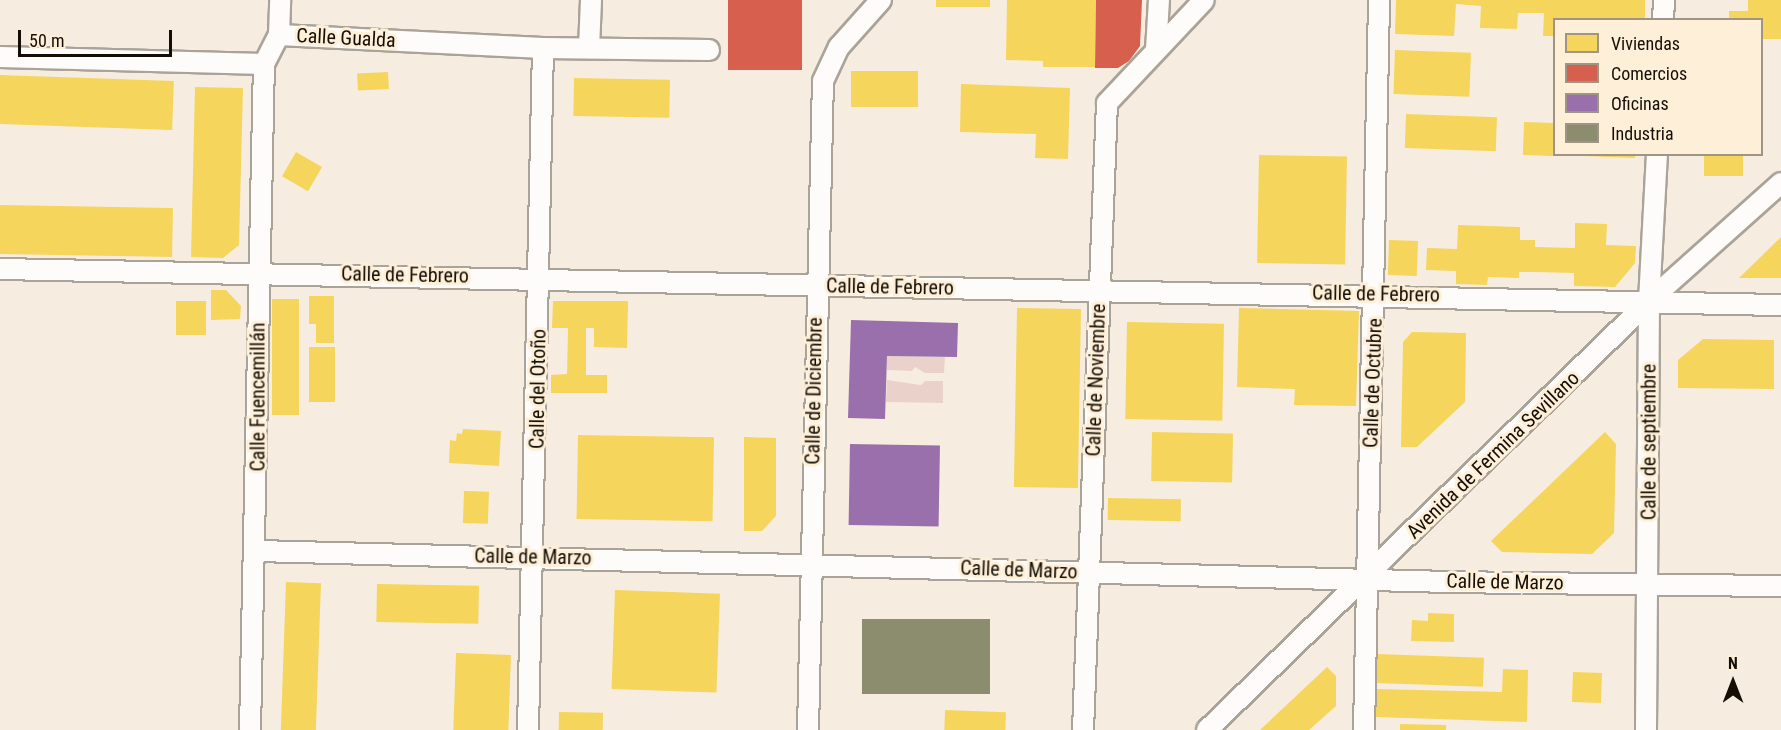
<!DOCTYPE html>
<html>
<head>
<meta charset="utf-8">
<style>
  body { margin:0 }
  #map { position:relative; width:1781px; height:730px; overflow:hidden; background:#f6ede0; font-family:"Roboto Condensed",sans-serif }
  div>[style] { position:absolute }
  [style*='--x'] { left:calc(var(--x)*1px); top:calc(var(--y)*1px); width:calc(var(--w)*1px); rotate:calc(var(--a)*1deg) }
  .green>* { inset:0; background:#ead2cb }
  .homes>* { inset:0; background:#f6d55c; transform-origin:0 0 }
  .shops>* { inset:0; background:#d6604d; transform-origin:0 0 }
  .offices>* { inset:0; background:#9970ab; transform-origin:0 0 }
  .industry>* { inset:0; background:#8c8c6e; transform-origin:0 0 }
  .roads { filter:drop-shadow(2px 0 #aaa398) drop-shadow(-2px 0 #aaa398) drop-shadow(0 2px #aaa398) drop-shadow(0 -2px #aaa398) }
  .minor>* { height:20px; margin:-10px; padding:0 10px; transform-origin:10px; border-radius:10px; background:#fefcfa }
  span { translate:-50% -50%; white-space:nowrap; text-align:center; line-height:1.15; -webkit-text-stroke:6px #feefd8; paint-order:stroke }
  .street-label { font-size:20px; color:#140e05 }
  .legend { position:absolute; left:1553px; top:18px; width:210px; height:138px; box-sizing:border-box; background:#feefd8; border:2px solid #a09584; margin:0; padding:8px 10px; list-style:none; font-size:18px; color:#140e05 }
  .legend li { display:flex; align-items:center; gap:12px; height:30px }
  .legend b { width:30px; border:2px solid #a09584 }
  .north { position:absolute; left:1703px; top:652px; width:60px; height:60px; -webkit-text-stroke:4px #feefd8; paint-order:stroke; rotate:0deg; font-size:16px; font-weight:700; line-height:24px; text-align:center; color:#140e05 }
  .north::after { content:''; display:block; margin:auto; width:21px; height:27px; background:#140e05; clip-path:polygon(50% 0,100% 100%,50% 72%,0 100%) }
  .scale { position:absolute; left:18px; top:30px; width:154px; height:27px; box-sizing:border-box; border:3px solid #140e05; border-top:0; padding-left:8px; font-size:18px; line-height:21px; white-space:nowrap; color:#140e05; -webkit-text-stroke:4px #feefd8; paint-order:stroke }
</style>
</head>
<body>
<div id="map">
  <div class="green">
    <i style="clip-path:polygon(887px 356px,945px 357px,944px 373px,925px 373px,915px 367px,912px 371px,887px 370px)"></i>
    <i style="clip-path:polygon(887px 380px,921px 385px,925px 381px,943px 381px,943px 403px,886px 402px)"></i>
  </div>
  <div class="homes">
    <i style="left:936px;top:0;width:54px;height:7px"></i>
    <i style="clip-path:polygon(1007px 0,1096px 0,1095px 67px,1043px 67px,1043px 61px,1006px 60px)"></i>
    <i style="clip-path:polygon(1396px 0,1645px 0,1645px 20px,1554px 20px,1554px 36px,1543px 36px,1544px 13px,1518px 13px,1517px 29px,1480px 28px,1481px 6px,1456px 4px,1454px 36px,1395px 34px)"></i>
    <i style="clip-path:polygon(1748px 0,1781px 0,1781px 39px,1762px 39px,1762px 20px,1729px 20px,1729px 11px,1748px 11px)"></i>
    <i style="left:1395px;top:50px;width:76px;height:44px;rotate:2deg"></i>
    <i style="left:851px;top:71px;width:67px;height:36px"></i>
    <i style="left:388px;top:72px;width:17px;height:31px;rotate:87deg"></i>
    <i style="left:0;top:75px;width:174px;height:49px;rotate:2deg"></i>
    <i style="left:574px;top:78px;width:96px;height:38px;rotate:1deg"></i>
    <i style="clip-path:polygon(961px 84px,1070px 88px,1068px 159px,1035px 158px,1036px 134px,960px 132px)"></i>
    <i style="clip-path:polygon(195px 87px,243px 88px,239px 245px,223px 258px,191px 257px)"></i>
    <i style="left:1406px;top:114px;width:91px;height:34px;rotate:2deg"></i>
    <i style="left:1524px;top:122px;width:30px;height:33px;rotate:2deg"></i>
    <i style="left:296px;top:152px;width:30px;height:28px;rotate:30deg"></i>
    <i style="clip-path:polygon(1583px 154px,1635px 154px,1635px 158px,1583px 156px)"></i>
    <i style="left:1704px;top:154px;width:39px;height:22px"></i>
    <i style="left:1259px;top:155px;width:88px;height:108px;rotate:1deg"></i>
    <i style="left:0;top:205px;width:173px;height:49px;rotate:1deg"></i>
    <i style="clip-path:polygon(1575px 223px,1607px 224px,1606px 245px,1636px 246px,1635px 263px,1615px 287px,1574px 286px,1574px 273px,1535px 272px,1519px 272px,1519px 278px,1488px 277px,1487px 285px,1456px 284px,1456px 271px,1426px 270px,1427px 248px,1457px 249px,1458px 225px,1520px 227px,1520px 240px,1535px 240px,1535px 247px,1575px 248px)"></i>
    <i style="clip-path:polygon(1781px 237px,1781px 278px,1739px 278px)"></i>
    <i style="left:1389px;top:240px;width:29px;height:35px;rotate:2deg"></i>
    <i style="clip-path:polygon(211px 290px,226px 290px,241px 306px,240px 319px,211px 320px)"></i>
    <i style="clip-path:polygon(309px 296px,334px 296px,334px 343px,316px 343px,316px 324px,309px 324px)"></i>
    <i style="left:272px;top:299px;width:27px;height:116px"></i>
    <i style="left:176px;top:301px;width:30px;height:34px"></i>
    <i style="clip-path:polygon(553px 301px,628px 301px,627px 348px,594px 347px,594px 328px,586px 328px,586px 375px,607px 375px,607px 393px,551px 393px,551px 375px,567px 374px,568px 328px,552px 328px)"></i>
    <i style="left:1017px;top:308px;width:64px;height:179px;rotate:1deg"></i>
    <i style="clip-path:polygon(1239px 308px,1359px 311px,1356px 406px,1294px 405px,1295px 389px,1237px 387px)"></i>
    <i style="left:1127px;top:322px;width:97px;height:97px;rotate:1deg"></i>
    <i style="clip-path:polygon(1412px 332px,1466px 333px,1465px 402px,1417px 447px,1401px 447px,1403px 342px)"></i>
    <i style="clip-path:polygon(1703px 339px,1774px 340px,1774px 389px,1678px 388px,1678px 360px)"></i>
    <i style="left:309px;top:347px;width:26px;height:55px"></i>
    <i style="clip-path:polygon(463px 429px,501px 431px,499px 466px,449px 463px,450px 440px,456px 441px,457px 433px,462px 434px)"></i>
    <i style="left:1152px;top:432px;width:81px;height:49px;rotate:1deg"></i>
    <i style="clip-path:polygon(1605px 432px,1616px 444px,1614px 533px,1592px 554px,1502px 552px,1491px 541px)"></i>
    <i style="left:578px;top:435px;width:136px;height:84px;rotate:1deg"></i>
    <i style="clip-path:polygon(744px 437px,776px 438px,776px 516px,762px 531px,744px 531px)"></i>
    <i style="left:464px;top:491px;width:25px;height:32px;rotate:2deg"></i>
    <i style="left:1108px;top:498px;width:73px;height:22px;rotate:1deg"></i>
    <i style="left:286px;top:582px;width:35px;height:148px;rotate:2deg"></i>
    <i style="left:377px;top:584px;width:102px;height:38px;rotate:1deg"></i>
    <i style="left:615px;top:590px;width:105px;height:99px;rotate:2deg"></i>
    <i style="clip-path:polygon(1428px 613px,1454px 614px,1454px 642px,1411px 641px,1412px 620px,1428px 621px)"></i>
    <i style="left:456px;top:653px;width:55px;height:77px;rotate:2deg"></i>
    <i style="left:1377px;top:654px;width:107px;height:29px;rotate:2deg"></i>
    <i style="clip-path:polygon(1327px 667px,1336px 676px,1336px 706px,1309px 730px,1260px 730px)"></i>
    <i style="clip-path:polygon(1503px 669px,1528px 670px,1527px 722px,1376px 717px,1376px 689px,1502px 692px)"></i>
    <i style="left:1573px;top:672px;width:29px;height:30px;rotate:2deg"></i>
    <i style="left:945px;top:710px;width:61px;height:20px;rotate:2deg"></i>
    <i style="left:559px;top:712px;width:44px;height:18px;rotate:1deg"></i>
    <i style="clip-path:polygon(1400px 724px,1446px 725px,1446px 730px,1400px 730px)"></i>
  </div>
  <div class="shops">
    <i style="left:728px;top:0;width:74px;height:70px"></i>
    <i style="clip-path:polygon(1096px 0,1142px 0,1140px 46px,1129px 61px,1118px 68px,1095px 68px)"></i>
  </div>
  <div class="offices">
    <i style="clip-path:polygon(851px 320px,958px 323px,957px 357px,887px 356px,885px 419px,848px 418px)"></i>
    <i style="left:850px;top:444px;width:90px;height:81px;rotate:1deg"></i>
  </div>
  <div class="industry">
    <i style="left:862px;top:619px;width:128px;height:75px"></i>
  </div>
  <div class="roads">
    <div class="minor">
      <i style="--x:1663;--y:20;--w:20;--a:-87"></i>
      <i style="--x:279;--y:35;--w:264;--a:2.8"></i>
      <i style="--x:543;--y:48;--w:166;--a:0.7"></i>
      <i style="--x:589;--y:48;--w:48;--a:-87.6"></i>
      <i style="--x:1156;--y:50;--w:50;--a:-86.6"></i>
      <i style="--x:0;--y:57;--w:264;--a:1.5"></i>
      <i style="--x:264;--y:64;--w:33;--a:-63"></i>
      <i style="--x:279;--y:35;--w:35;--a:-88"></i>
      <i style="--x:0;--y:269;--w:1781;--a:1.16"></i>
      <i style="--x:257;--y:551;--w:1188;--a:1.49"></i>
      <i style="--x:1445;--y:582;--w:336;--a:0.7"></i>
      <i style="--x:250;--y:730;--w:666;--a:-88.8"></i>
      <i style="--x:528;--y:730;--w:682;--a:-88.74"></i>
      <i style="--x:808;--y:730;--w:649;--a:-88.68"></i>
      <i style="--x:823;--y:81;--w:38;--a:-65"></i>
      <i style="--x:839;--y:47;--w:63;--a:-48.2"></i>
      <i style="--x:1083;--y:730;--w:627;--a:-87.81"></i>
      <i style="--x:1107;--y:103;--w:141;--a:-46.7"></i>
      <i style="--x:1207;--y:730;--w:616;--a:-44.14"></i>
      <i style="--x:1649;--y:301;--w:177;--a:-41.8"></i>
      <i style="--x:1364;--y:730;--w:730;--a:-88.82"></i>
      <i style="--x:1646;--y:730;--w:429;--a:-89.6"></i>
      <i style="--x:1649;--y:301;--w:147;--a:-86.9"></i>
    </div>
  </div>
  <div class="street-label">
    <span style="left:346px;top:38px;rotate:3deg">Calle Gualda</span>
    <span style="left:405px;top:275px;rotate:1deg">Calle de Febrero</span>
    <span style="left:890px;top:287px;rotate:1deg">Calle de Febrero</span>
    <span style="left:1376px;top:294px;rotate:1deg">Calle de Febrero</span>
    <span style="left:1096px;top:380px;rotate:-88deg">Calle de Noviembre</span>
    <span style="left:1373px;top:383px;rotate:-88deg">Calle de Octubre</span>
    <span style="left:538px;top:389px;rotate:-89deg">Calle del Otoño</span>
    <span style="left:814px;top:391px;rotate:-89deg">Calle de Diciembre</span>
    <span style="left:258px;top:397px;rotate:-90deg">Calle Fuencemillán</span>
    <span style="left:1649px;top:442px;rotate:-90deg">Calle de septiembre</span>
    <span style="left:1493px;top:455px;rotate:-44deg">Avenida de Fermina Sevillano</span>
    <span style="left:533px;top:557px;rotate:1deg">Calle de Marzo</span>
    <span style="left:1019px;top:570px;rotate:2deg">Calle de Marzo</span>
    <span style="left:1505px;top:582px;rotate:1deg">Calle de Marzo</span>
  </div>
  <ul class="legend">
  <li><b style="height:16px;background:#f6d55c"></b>Viviendas</li>
  <li><b style="height:16px;background:#d6604d"></b>Comercios</li>
  <li><b style="height:16px;background:#9970ab"></b>Oficinas</li>
  <li><b style="height:16px;background:#8c8c6e"></b>Industria</li>
  </ul>
  <div class="north">N</div>
  <div class="scale">50 m</div>
</div>
</body>
</html>
